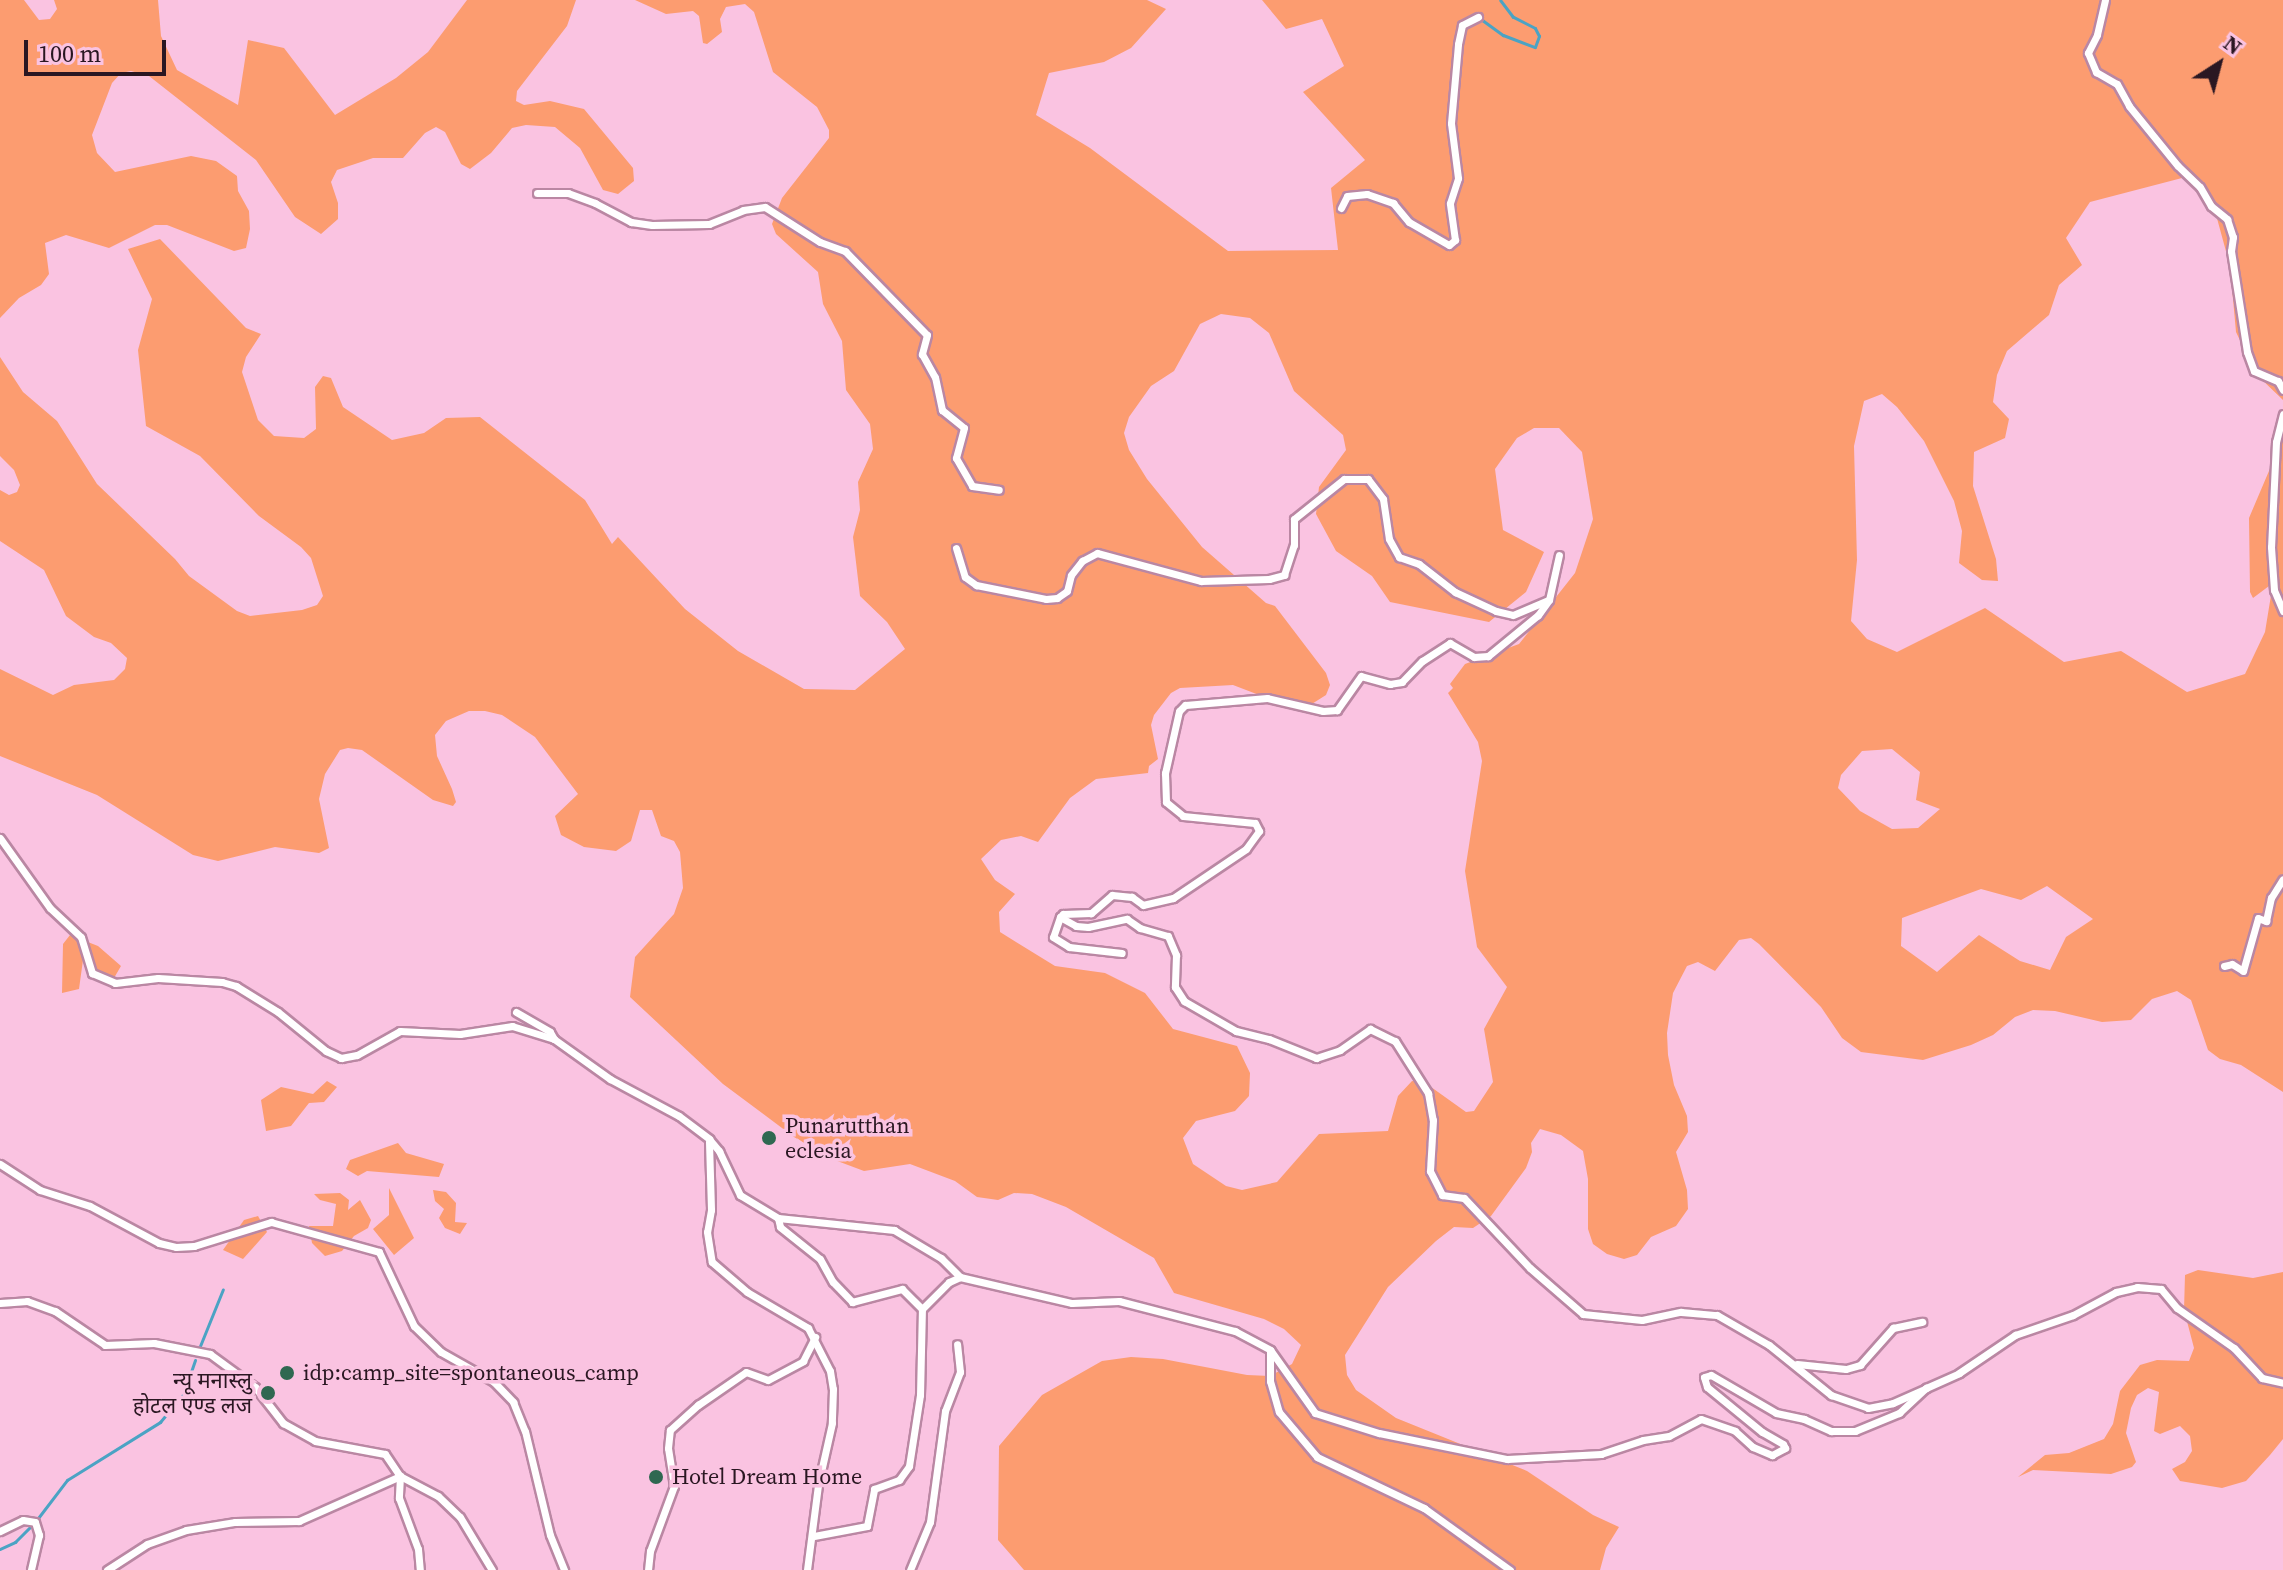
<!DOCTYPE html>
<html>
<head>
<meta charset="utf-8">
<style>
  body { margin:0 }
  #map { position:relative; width:2283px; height:1570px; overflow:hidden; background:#fac3e1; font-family:"Source Serif 4","Noto Sans Devanagari",serif }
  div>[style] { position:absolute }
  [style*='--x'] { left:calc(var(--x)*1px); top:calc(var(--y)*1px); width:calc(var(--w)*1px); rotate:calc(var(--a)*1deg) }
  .green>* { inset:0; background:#fc9c70 }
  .stream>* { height:3px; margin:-1.5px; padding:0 1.5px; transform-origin:1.5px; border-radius:1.5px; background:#4ba3c4 }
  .roads { filter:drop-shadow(2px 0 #ba87a3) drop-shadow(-2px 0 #ba87a3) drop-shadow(0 2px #ba87a3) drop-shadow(0 -2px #ba87a3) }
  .street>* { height:7px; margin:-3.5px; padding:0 3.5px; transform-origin:3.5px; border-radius:3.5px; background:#fff }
  .dots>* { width:22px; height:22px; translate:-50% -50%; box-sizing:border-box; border:4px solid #fac3e1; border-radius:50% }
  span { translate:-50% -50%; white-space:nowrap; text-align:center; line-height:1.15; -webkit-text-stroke:7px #fac3e1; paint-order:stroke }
  .poi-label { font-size:22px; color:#2a1722 }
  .left { translate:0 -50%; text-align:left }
  .right { translate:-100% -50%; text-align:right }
  .north { position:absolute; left:2179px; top:24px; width:80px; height:80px; -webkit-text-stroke:6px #fac3e1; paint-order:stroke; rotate:36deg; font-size:22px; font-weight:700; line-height:32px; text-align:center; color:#2a1722 }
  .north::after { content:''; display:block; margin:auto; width:28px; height:36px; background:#2a1722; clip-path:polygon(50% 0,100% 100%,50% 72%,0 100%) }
  .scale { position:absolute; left:24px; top:40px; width:142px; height:36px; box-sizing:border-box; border:4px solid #2a1722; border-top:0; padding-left:10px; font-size:24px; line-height:28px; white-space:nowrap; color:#2a1722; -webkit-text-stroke:6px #fac3e1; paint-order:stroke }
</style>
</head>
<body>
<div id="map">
  <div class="green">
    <i style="clip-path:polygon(0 0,24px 0,39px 20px,50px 19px,57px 9px,54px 0,158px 0,161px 36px,177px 70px,238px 105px,248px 40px,284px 48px,335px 115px,396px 78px,428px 52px,467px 0,576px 0,567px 26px,517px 91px,516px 101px,524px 105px,550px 101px,584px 109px,633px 168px,634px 181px,618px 194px,603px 190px,580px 148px,555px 127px,526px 125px,512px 128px,491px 153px,470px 169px,461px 164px,445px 132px,436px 127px,425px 133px,403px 158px,373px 158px,337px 170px,331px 182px,338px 203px,338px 219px,321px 234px,295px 217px,256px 160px,149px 76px,131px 71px,121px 73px,112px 83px,92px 135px,97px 153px,115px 172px,191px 156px,216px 161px,237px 176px,238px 191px,249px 211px,250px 229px,246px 248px,234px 251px,167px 225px,155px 225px,109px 248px,66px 235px,45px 243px,49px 274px,41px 285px,19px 298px,0 318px)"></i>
    <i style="clip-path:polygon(evenodd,635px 0,1147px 0,1166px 9px,1131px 48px,1104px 62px,1049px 73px,1036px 115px,1090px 148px,1228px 251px,1338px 250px,1331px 188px,1365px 160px,1303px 92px,1344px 66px,1322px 19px,1286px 29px,1262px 0,2283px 0,2283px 400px,2256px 374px,2236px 332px,2230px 266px,2212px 200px,2182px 178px,2090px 202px,2066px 238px,2082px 265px,2059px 285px,2049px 315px,2007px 351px,1997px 375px,1993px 402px,2009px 419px,2005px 438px,1974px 452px,1973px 486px,1996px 559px,1998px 581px,1982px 580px,1959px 563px,1962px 531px,1954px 501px,1924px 441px,1897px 407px,1882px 394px,1864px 401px,1854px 446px,1857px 560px,1851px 621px,1867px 639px,1897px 652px,1985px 608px,2064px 662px,2121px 651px,2187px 692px,2245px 674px,2265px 632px,2273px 583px,2253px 598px,2250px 592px,2249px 518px,2283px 438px,2283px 1092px,2241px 1065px,2220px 1059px,2208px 1050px,2191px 1000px,2177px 991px,2152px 999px,2131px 1020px,2102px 1022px,2055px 1011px,2033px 1010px,2015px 1017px,1993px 1035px,1971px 1045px,1923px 1060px,1861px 1052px,1842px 1038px,1821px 1007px,1759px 944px,1751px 938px,1739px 940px,1715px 971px,1698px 962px,1687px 966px,1673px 993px,1667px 1033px,1668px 1055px,1674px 1085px,1687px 1116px,1688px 1132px,1676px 1152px,1687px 1190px,1688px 1209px,1676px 1226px,1651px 1237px,1637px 1255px,1624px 1259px,1607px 1254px,1593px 1244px,1588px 1229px,1588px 1179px,1583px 1151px,1561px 1135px,1540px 1129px,1531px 1143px,1532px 1152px,1526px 1168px,1491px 1216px,1473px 1228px,1454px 1227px,1436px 1241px,1388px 1287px,1345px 1355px,1347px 1375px,1356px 1390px,1396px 1418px,1527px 1471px,1593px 1515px,1619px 1527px,1606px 1548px,1600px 1570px,1024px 1570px,998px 1540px,999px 1446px,1042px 1395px,1102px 1361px,1131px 1357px,1163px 1359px,1247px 1375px,1270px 1376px,1292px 1364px,1301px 1345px,1284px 1329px,1264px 1319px,1174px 1293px,1154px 1258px,1066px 1207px,1032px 1194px,1014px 1193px,998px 1200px,977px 1197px,955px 1181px,910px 1164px,864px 1171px,832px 1159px,794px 1137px,723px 1084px,630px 997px,635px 957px,674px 914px,683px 888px,680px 852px,674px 841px,661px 836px,652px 810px,640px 810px,631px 841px,616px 851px,584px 847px,561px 835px,555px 816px,578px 794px,535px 737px,502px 715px,485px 711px,469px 711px,446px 721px,435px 735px,437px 756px,452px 789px,456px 802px,453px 806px,433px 800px,362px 750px,348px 748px,340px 750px,325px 774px,319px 799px,329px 848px,319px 853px,275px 847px,218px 861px,193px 855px,97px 795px,0 756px,0 669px,53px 695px,74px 685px,114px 680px,125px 669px,127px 658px,111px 643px,94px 637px,66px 616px,44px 570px,0 541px,0 490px,9px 495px,17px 492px,20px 485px,14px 470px,0 456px,0 357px,23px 392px,57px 421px,97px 484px,175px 559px,189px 576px,237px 611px,250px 616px,302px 610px,317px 605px,323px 596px,311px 558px,301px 547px,259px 516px,200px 456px,146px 426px,138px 350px,152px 299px,128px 249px,160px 239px,246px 328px,261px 334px,246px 357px,242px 372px,258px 420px,274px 436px,304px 438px,316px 429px,315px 387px,323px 376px,331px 378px,343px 407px,392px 440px,424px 433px,446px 418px,480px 417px,585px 500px,612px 544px,618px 537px,685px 609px,738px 651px,804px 689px,855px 690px,905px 649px,887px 622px,860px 596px,853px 537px,860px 510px,858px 482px,873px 449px,870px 424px,846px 390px,842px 341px,823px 304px,818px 272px,776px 234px,772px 224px,782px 198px,829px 138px,829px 130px,817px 107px,773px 72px,754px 12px,745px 4px,726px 7px,720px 19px,722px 32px,707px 44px,703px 43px,699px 16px,693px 11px,666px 14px,635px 0,1221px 314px,1250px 318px,1269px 333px,1294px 391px,1343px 435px,1346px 450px,1319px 487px,1316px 514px,1336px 551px,1372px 576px,1390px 602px,1489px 622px,1526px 592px,1544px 552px,1503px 530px,1495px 469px,1517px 438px,1534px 428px,1559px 428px,1582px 452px,1593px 519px,1575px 573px,1519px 644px,1465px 664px,1450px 684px,1453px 688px,1448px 693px,1478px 742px,1482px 761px,1465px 871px,1477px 947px,1507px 987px,1484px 1029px,1493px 1082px,1474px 1111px,1466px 1112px,1424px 1082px,1412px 1081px,1398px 1096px,1388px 1131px,1319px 1134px,1277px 1182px,1242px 1190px,1226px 1186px,1193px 1164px,1183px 1138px,1196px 1121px,1235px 1111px,1249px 1096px,1250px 1073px,1237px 1046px,1173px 1029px,1145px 993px,1105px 973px,1055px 966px,1000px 932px,999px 912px,1015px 894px,995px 880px,981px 859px,1001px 840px,1021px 836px,1038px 842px,1070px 798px,1096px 779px,1148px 773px,1149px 766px,1158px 759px,1151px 725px,1154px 715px,1171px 693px,1180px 688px,1233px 685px,1267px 698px,1307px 707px,1326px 695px,1330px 685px,1326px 673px,1275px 606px,1266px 603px,1202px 547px,1147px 479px,1129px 450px,1124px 433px,1129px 417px,1151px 386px,1174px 371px,1200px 324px,1221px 314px,635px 0,1892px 749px,1920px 772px,1916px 800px,1940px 809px,1918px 828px,1892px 829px,1860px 811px,1838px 788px,1841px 775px,1862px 751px,1892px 749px,635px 0,2047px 886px,2093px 919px,2066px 937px,2050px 970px,2020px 961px,1979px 935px,1937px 972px,1901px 946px,1902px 918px,1981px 889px,2021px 900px,2047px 886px)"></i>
    <i style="clip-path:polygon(70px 935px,98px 946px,121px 966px,114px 978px,99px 975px,83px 960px,79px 989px,62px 993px,63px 944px)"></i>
    <i style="clip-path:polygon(327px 1081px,337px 1087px,324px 1102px,309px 1103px,291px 1126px,266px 1131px,261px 1100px,281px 1087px,313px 1094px)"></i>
    <i style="clip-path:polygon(398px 1143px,406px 1153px,444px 1164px,439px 1177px,367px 1171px,358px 1176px,346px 1169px,350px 1160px)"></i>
    <i style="clip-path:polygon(389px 1188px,414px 1238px,394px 1255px,373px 1229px,389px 1215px)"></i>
    <i style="clip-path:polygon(433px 1190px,446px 1192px,456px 1203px,455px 1222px,467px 1223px,460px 1234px,445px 1228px,439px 1218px,444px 1209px,435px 1201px)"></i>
    <i style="clip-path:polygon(340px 1193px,349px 1200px,348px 1210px,360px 1200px,371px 1220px,368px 1228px,354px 1236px,342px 1251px,325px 1256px,312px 1243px,309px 1226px,333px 1226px,336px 1204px,320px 1200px,314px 1194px)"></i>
    <i style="clip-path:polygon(258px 1216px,267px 1232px,243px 1259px,223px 1250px,244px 1220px)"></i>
    <i style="clip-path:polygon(2198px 1270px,2253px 1278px,2283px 1272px,2283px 1439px,2270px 1455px,2246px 1481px,2222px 1488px,2180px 1481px,2172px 1469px,2185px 1462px,2192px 1451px,2190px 1436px,2180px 1426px,2160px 1434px,2154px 1431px,2159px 1392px,2148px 1388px,2137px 1395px,2131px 1408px,2126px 1433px,2136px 1462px,2132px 1467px,2111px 1474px,2033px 1470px,2018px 1477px,2045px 1455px,2069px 1453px,2104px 1439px,2113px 1424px,2120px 1391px,2140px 1365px,2157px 1360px,2189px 1361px,2194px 1348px,2184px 1310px,2185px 1275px)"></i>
  </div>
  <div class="stream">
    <i style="--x:1478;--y:17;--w:31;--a:36"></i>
    <i style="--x:1503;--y:35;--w:34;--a:21"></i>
    <i style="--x:1535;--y:47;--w:12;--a:-70"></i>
    <i style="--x:1539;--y:36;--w:9;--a:-117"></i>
    <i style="--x:1535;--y:28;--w:25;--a:-153"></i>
    <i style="--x:1513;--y:17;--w:21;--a:-127"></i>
    <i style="--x:200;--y:1346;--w:61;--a:-68"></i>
    <i style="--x:0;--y:1549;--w:17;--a:-25"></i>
    <i style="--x:15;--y:1542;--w:28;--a:-45"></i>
    <i style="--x:35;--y:1522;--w:53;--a:-52.7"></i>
    <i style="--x:67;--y:1480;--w:110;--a:-31.9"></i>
    <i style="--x:160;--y:1422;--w:35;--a:-50"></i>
    <i style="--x:183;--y:1395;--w:37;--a:-71"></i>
  </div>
  <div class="roads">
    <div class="street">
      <i style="--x:2105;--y:0;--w:36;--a:103"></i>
      <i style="--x:2097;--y:35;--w:20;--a:117"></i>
      <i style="--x:2088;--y:53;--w:21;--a:67"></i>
      <i style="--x:2096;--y:72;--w:24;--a:30"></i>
      <i style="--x:2117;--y:84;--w:25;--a:61"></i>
      <i style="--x:2129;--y:106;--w:77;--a:50.8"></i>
      <i style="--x:2178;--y:166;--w:30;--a:44"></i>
      <i style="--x:2200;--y:187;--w:22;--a:60"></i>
      <i style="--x:2211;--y:206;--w:21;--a:39"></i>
      <i style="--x:2227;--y:219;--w:19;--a:72"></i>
      <i style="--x:2233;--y:237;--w:14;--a:98"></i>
      <i style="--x:2231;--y:251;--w:102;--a:81"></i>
      <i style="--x:2247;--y:352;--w:20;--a:70"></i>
      <i style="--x:2254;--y:371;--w:26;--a:23"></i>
      <i style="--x:2278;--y:381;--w:10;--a:61"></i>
      <i style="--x:537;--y:193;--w:31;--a:0"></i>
      <i style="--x:568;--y:193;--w:29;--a:20"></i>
      <i style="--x:595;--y:203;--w:41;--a:27.8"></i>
      <i style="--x:631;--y:222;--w:21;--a:8"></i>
      <i style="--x:652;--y:225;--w:57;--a:-1"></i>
      <i style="--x:709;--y:224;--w:37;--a:-22"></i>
      <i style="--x:743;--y:210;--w:22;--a:-8"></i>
      <i style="--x:765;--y:207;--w:65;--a:32.5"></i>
      <i style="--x:820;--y:242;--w:27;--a:20"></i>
      <i style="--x:845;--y:251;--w:117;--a:45.7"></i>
      <i style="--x:927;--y:335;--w:20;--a:105"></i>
      <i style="--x:922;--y:354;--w:26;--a:61"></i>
      <i style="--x:935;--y:377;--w:34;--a:78"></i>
      <i style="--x:942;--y:410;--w:28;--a:39"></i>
      <i style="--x:964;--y:428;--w:31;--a:105"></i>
      <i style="--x:956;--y:458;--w:32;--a:60"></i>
      <i style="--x:972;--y:486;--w:27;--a:8"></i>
      <i style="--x:1341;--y:208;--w:13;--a:-63"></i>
      <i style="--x:1347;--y:196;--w:20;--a:-6"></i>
      <i style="--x:1367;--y:194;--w:28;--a:19"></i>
      <i style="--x:1393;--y:203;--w:25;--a:50"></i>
      <i style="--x:1409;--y:222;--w:46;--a:29.9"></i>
      <i style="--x:1449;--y:245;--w:8;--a:-40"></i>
      <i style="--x:1455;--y:240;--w:37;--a:-98"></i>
      <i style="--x:1450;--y:203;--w:26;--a:-72"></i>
      <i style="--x:1458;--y:178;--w:55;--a:-97.3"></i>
      <i style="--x:1451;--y:123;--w:79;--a:-84.9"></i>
      <i style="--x:1458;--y:44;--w:19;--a:-78"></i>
      <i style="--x:1462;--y:25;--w:18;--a:-27"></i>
      <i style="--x:2283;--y:414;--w:29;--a:104"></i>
      <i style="--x:2276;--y:442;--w:105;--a:92.7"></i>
      <i style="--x:2271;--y:547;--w:43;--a:86"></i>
      <i style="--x:2274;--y:590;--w:23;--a:67"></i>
      <i style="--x:956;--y:548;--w:30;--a:73"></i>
      <i style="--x:965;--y:577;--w:14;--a:36"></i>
      <i style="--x:976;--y:585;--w:71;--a:11.3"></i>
      <i style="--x:1046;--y:599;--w:11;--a:-5"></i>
      <i style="--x:1057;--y:598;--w:12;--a:-35"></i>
      <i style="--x:1067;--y:591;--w:16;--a:-76"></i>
      <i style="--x:1071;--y:575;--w:18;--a:-52"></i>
      <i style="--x:1082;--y:561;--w:17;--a:-28"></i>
      <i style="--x:1097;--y:553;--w:108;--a:15.1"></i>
      <i style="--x:1201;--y:581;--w:68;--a:-1.7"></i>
      <i style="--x:1269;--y:579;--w:16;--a:-15"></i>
      <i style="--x:1284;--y:575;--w:32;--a:-72"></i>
      <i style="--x:1294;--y:545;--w:26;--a:-90"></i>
      <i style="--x:1294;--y:519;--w:64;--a:-38.7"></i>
      <i style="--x:1344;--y:479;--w:24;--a:0"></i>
      <i style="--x:1368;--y:479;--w:25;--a:53"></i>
      <i style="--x:1383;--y:499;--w:40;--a:81.5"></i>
      <i style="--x:1389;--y:539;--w:21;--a:61"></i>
      <i style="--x:1399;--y:557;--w:21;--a:19"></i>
      <i style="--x:1419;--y:564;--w:46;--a:37.9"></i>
      <i style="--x:1455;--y:592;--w:45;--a:24.9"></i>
      <i style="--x:1496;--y:611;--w:17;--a:13"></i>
      <i style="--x:1513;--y:615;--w:39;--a:-23"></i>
      <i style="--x:1549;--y:600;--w:46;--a:-77.5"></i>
      <i style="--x:1549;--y:600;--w:19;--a:126"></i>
      <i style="--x:1538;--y:615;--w:65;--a:140.6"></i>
      <i style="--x:1488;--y:656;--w:14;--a:176"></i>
      <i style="--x:1474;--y:657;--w:28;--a:-150"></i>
      <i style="--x:1450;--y:643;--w:33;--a:147"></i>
      <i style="--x:1422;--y:661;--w:29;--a:134"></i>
      <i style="--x:1402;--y:682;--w:12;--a:171"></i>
      <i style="--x:1390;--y:684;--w:30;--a:-165"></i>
      <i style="--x:1361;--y:676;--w:42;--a:125.2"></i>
      <i style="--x:1337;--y:710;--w:14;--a:176"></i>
      <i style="--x:1323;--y:711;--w:57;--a:-166.9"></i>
      <i style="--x:1267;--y:698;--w:82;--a:175.1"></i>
      <i style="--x:1185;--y:705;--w:8;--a:135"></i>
      <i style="--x:1179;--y:711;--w:64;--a:102.7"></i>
      <i style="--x:1165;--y:773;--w:29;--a:88"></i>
      <i style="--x:1166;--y:802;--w:22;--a:39"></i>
      <i style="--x:1183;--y:816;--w:72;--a:5.6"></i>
      <i style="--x:1255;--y:823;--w:9;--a:63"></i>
      <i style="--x:1259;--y:831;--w:22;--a:126"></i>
      <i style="--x:1246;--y:849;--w:88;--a:146.1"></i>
      <i style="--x:1173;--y:898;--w:31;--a:167"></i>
      <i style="--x:1143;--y:905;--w:14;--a:-144"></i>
      <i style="--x:1132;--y:897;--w:20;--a:-174"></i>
      <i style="--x:1112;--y:895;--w:28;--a:139"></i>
      <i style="--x:1091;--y:913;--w:28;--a:178"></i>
      <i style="--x:1063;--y:914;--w:4;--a:135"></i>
      <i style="--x:1060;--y:917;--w:18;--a:29"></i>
      <i style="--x:1076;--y:926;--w:12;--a:5"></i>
      <i style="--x:1088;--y:927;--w:40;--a:-12"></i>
      <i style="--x:1127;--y:919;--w:16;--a:35"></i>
      <i style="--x:1140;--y:928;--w:29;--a:16"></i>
      <i style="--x:1168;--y:936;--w:21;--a:67"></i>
      <i style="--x:1176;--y:955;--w:32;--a:92"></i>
      <i style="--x:1175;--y:987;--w:17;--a:57"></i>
      <i style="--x:1184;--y:1001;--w:60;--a:30"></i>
      <i style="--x:1236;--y:1031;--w:34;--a:14"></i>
      <i style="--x:1269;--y:1039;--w:51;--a:22"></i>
      <i style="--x:1316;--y:1058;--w:25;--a:-18"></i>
      <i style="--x:1340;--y:1050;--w:37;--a:-35"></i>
      <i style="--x:1370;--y:1029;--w:28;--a:26"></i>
      <i style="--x:1395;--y:1041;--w:62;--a:57.6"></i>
      <i style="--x:1428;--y:1093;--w:27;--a:80"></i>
      <i style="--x:1433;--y:1120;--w:51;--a:93.4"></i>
      <i style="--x:1430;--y:1171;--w:27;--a:63"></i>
      <i style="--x:1442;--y:1195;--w:22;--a:8"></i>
      <i style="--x:1464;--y:1198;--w:96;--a:46.7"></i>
      <i style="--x:1530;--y:1268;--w:70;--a:41"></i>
      <i style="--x:1583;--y:1314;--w:59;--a:5.8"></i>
      <i style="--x:1642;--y:1320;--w:40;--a:-12"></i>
      <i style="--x:1681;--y:1312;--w:36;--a:5"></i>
      <i style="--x:1717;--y:1315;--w:60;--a:30"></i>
      <i style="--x:1769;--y:1345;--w:80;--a:38.9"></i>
      <i style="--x:1831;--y:1395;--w:39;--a:19"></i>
      <i style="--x:1868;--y:1408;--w:25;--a:-11"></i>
      <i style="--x:1893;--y:1403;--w:36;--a:-24"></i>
      <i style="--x:0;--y:838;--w:86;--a:54.5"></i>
      <i style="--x:50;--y:908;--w:42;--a:43.1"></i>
      <i style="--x:81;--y:937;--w:38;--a:73"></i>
      <i style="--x:92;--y:973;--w:25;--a:23"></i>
      <i style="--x:115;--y:983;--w:43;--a:-6.6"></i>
      <i style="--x:158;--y:978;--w:64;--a:3.6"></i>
      <i style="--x:222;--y:982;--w:15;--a:16"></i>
      <i style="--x:236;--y:986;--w:49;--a:31.8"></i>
      <i style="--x:278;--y:1012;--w:62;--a:39.1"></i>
      <i style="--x:326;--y:1051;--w:17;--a:25"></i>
      <i style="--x:341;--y:1058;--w:16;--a:-11"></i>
      <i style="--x:357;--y:1055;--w:49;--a:-29.2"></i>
      <i style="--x:400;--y:1031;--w:60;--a:2.9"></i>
      <i style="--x:460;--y:1034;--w:53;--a:-8.7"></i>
      <i style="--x:512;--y:1026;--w:44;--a:17.2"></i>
      <i style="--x:554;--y:1039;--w:69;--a:35.5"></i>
      <i style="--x:610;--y:1079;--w:78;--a:28.2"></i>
      <i style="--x:679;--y:1116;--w:38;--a:37"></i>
      <i style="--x:709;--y:1139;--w:16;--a:50"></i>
      <i style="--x:719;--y:1151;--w:49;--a:64.5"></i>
      <i style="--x:740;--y:1195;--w:44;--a:31.2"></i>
      <i style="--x:778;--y:1218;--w:117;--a:5.9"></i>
      <i style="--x:894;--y:1230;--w:55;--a:30.8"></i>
      <i style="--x:941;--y:1258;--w:27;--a:45"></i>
      <i style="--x:960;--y:1277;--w:115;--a:13.1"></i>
      <i style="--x:1072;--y:1303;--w:47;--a:-2.4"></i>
      <i style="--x:1119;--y:1301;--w:120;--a:14.5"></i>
      <i style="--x:1235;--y:1331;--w:40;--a:28"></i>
      <i style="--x:1270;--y:1350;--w:31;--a:90"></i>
      <i style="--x:1270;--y:1381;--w:32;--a:74"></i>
      <i style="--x:1279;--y:1412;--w:59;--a:49.8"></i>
      <i style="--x:1317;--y:1457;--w:119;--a:25.5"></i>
      <i style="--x:1424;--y:1508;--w:106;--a:35.8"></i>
      <i style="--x:1060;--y:917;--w:21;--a:109"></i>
      <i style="--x:1053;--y:937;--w:19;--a:32"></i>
      <i style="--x:1069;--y:947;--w:53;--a:6.5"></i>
      <i style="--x:2224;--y:966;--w:8;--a:-14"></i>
      <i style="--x:2232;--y:964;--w:13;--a:32"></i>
      <i style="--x:2243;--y:971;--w:55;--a:-74.2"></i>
      <i style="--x:2258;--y:918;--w:9;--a:21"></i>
      <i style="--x:2266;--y:921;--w:24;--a:-78"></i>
      <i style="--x:2271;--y:898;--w:22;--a:-58"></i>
      <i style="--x:516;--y:1012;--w:39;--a:30"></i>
      <i style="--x:550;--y:1032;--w:8;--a:60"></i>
      <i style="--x:709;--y:1142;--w:68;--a:88.3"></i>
      <i style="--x:711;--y:1210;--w:22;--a:100"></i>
      <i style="--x:707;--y:1232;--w:30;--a:81"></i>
      <i style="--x:712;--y:1262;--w:46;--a:40.6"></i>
      <i style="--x:747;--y:1292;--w:71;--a:30.5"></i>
      <i style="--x:808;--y:1328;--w:48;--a:62.9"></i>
      <i style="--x:830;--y:1371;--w:18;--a:81"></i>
      <i style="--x:833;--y:1389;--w:34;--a:92"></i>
      <i style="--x:832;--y:1423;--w:64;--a:102.7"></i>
      <i style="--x:818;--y:1485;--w:86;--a:97.4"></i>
      <i style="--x:0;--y:1164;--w:48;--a:33"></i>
      <i style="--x:40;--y:1190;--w:52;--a:17.7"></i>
      <i style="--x:90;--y:1206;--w:78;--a:28.2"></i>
      <i style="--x:159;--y:1243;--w:17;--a:13"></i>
      <i style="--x:176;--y:1247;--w:18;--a:-3"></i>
      <i style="--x:194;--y:1246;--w:81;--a:-17.3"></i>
      <i style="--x:271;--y:1222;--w:112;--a:15.5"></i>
      <i style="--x:379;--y:1252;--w:82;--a:64.7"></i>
      <i style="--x:414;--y:1326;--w:37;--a:44"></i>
      <i style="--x:441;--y:1352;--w:61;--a:29.5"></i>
      <i style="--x:494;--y:1382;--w:28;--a:46"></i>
      <i style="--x:513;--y:1402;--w:31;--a:68"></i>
      <i style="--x:525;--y:1431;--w:107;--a:76.5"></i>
      <i style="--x:550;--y:1535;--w:38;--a:68"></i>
      <i style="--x:778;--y:1218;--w:9;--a:77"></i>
      <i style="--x:780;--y:1227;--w:51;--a:38.7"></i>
      <i style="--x:820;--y:1259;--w:26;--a:61"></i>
      <i style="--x:833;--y:1282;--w:28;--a:46"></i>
      <i style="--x:852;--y:1302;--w:52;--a:-14.6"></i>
      <i style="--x:902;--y:1289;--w:28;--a:45"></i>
      <i style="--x:0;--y:1303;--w:27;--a:-4"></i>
      <i style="--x:27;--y:1301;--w:30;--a:20"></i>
      <i style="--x:55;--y:1311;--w:60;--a:34.2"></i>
      <i style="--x:105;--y:1345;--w:49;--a:-2.3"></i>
      <i style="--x:154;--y:1343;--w:57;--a:11.1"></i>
      <i style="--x:210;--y:1354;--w:56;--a:36.3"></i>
      <i style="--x:255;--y:1387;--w:46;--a:52.1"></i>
      <i style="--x:283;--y:1423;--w:37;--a:29"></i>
      <i style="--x:315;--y:1441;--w:71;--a:10.5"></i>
      <i style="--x:385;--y:1454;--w:27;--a:56"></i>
      <i style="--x:400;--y:1476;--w:43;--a:27.8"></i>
      <i style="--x:438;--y:1496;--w:30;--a:44"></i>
      <i style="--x:460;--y:1517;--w:62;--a:58.9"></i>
      <i style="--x:1271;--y:1351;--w:76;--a:54.6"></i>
      <i style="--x:1315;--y:1413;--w:67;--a:17.4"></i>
      <i style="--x:1379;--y:1433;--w:131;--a:11.5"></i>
      <i style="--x:1507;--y:1459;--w:94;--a:-3"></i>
      <i style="--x:1601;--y:1454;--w:44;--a:-18.4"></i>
      <i style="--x:1643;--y:1440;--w:26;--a:-9"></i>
      <i style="--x:1669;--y:1436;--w:36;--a:-28"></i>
      <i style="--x:1701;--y:1419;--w:36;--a:19"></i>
      <i style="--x:1735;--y:1431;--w:24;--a:42"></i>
      <i style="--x:1753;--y:1447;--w:21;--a:23"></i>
      <i style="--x:1772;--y:1455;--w:15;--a:-28"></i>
      <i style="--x:1785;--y:1448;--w:4;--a:-117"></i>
      <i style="--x:1783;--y:1444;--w:24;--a:-150"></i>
      <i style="--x:1762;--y:1432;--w:71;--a:-140.7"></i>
      <i style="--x:1707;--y:1387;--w:10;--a:-107"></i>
      <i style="--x:1704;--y:1377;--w:7;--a:-16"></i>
      <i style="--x:1711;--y:1375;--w:75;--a:30.3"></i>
      <i style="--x:1776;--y:1413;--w:29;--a:12"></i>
      <i style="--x:1804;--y:1419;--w:30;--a:24"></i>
      <i style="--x:1831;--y:1431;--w:24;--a:0"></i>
      <i style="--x:1855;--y:1431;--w:48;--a:-22.2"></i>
      <i style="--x:1899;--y:1413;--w:37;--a:-43"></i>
      <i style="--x:1926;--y:1388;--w:36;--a:-24"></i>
      <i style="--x:1959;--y:1373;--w:68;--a:-34.2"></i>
      <i style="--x:2015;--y:1335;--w:61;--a:-19"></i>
      <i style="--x:2073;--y:1315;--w:49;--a:-28.1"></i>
      <i style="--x:2116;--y:1292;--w:22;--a:-13"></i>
      <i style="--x:2137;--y:1287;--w:24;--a:5"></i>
      <i style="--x:2161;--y:1289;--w:25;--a:50"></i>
      <i style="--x:2177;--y:1308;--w:70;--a:35.1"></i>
      <i style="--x:2234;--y:1348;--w:41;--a:47"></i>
      <i style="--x:2262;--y:1378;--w:22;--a:13"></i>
      <i style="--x:1797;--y:1364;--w:49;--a:5.8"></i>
      <i style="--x:1846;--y:1369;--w:15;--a:-16"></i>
      <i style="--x:1860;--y:1365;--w:50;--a:-48.3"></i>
      <i style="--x:1893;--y:1328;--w:30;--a:-12"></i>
      <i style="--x:400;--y:1476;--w:22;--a:93"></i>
      <i style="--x:399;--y:1498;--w:54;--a:69.6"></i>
      <i style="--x:418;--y:1549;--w:21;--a:85"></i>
      <i style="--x:0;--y:1531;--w:25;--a:-26"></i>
      <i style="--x:23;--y:1520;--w:12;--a:9"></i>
      <i style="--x:35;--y:1522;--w:14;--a:73"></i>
      <i style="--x:39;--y:1535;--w:36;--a:103"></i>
      <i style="--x:814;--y:1536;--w:54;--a:-10.7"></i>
      <i style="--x:867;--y:1526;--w:38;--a:-79"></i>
      <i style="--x:874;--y:1489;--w:27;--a:-20"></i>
      <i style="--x:899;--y:1480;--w:17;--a:-54"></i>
      <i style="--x:909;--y:1466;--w:72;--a:-81.2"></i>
      <i style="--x:920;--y:1395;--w:86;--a:-88.7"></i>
      <i style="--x:922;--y:1309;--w:38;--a:-45"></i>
      <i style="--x:949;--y:1282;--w:12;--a:-24"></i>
      <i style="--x:107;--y:1570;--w:48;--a:-33"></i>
      <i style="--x:147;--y:1544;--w:41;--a:-19.7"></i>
      <i style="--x:186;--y:1530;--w:50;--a:-9.3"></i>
      <i style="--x:235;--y:1522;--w:64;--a:-0.9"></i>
      <i style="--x:299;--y:1521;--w:111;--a:-24"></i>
      <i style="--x:648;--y:1570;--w:19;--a:-84"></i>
      <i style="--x:650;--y:1551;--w:69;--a:-69.7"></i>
      <i style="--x:674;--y:1486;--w:38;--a:-99"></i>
      <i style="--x:668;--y:1448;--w:18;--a:-84"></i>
      <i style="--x:670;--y:1430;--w:38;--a:-42"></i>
      <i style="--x:698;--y:1405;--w:58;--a:-34.5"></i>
      <i style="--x:746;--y:1372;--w:23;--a:20"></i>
      <i style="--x:768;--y:1380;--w:40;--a:-28"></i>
      <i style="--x:803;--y:1361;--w:27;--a:-63"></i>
      <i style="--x:910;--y:1570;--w:52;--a:-67.4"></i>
      <i style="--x:930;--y:1522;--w:112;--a:-82.3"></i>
      <i style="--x:945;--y:1411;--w:42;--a:-69"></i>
      <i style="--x:960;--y:1372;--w:28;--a:-96"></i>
    </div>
  </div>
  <div class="dots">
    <i style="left:769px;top:1138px;background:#2f6851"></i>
    <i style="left:287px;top:1373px;background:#2f6851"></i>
    <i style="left:268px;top:1393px;background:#2f6851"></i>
    <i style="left:656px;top:1477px;background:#2f6851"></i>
  </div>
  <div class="poi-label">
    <span class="left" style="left:785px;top:1138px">Punarutthan<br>eclesia</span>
    <span class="left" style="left:303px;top:1373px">idp:camp_site=spontaneous_camp</span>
    <span class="right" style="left:252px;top:1393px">न्यू मनास्लु<br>होटल एण्ड लज</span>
    <span class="left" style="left:672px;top:1477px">Hotel Dream Home</span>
  </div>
  <div class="north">N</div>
  <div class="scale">100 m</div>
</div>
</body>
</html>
